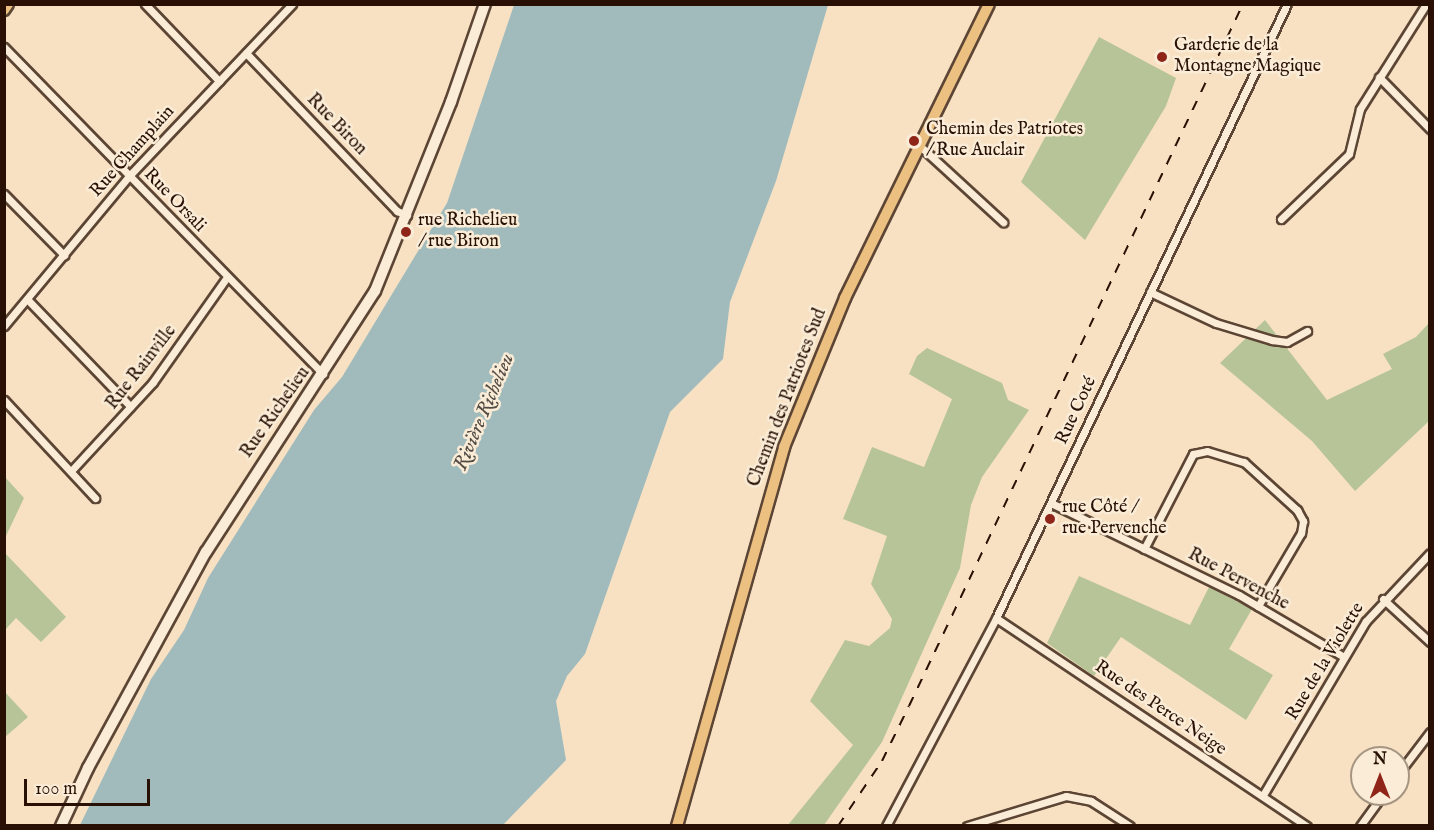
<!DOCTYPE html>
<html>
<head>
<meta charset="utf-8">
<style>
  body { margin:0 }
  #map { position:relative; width:1434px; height:830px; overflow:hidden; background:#f7e1c2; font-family:"IM FELL English",serif }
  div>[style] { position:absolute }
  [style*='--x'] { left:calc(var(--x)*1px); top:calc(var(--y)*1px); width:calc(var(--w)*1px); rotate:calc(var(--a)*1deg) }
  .green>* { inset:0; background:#b7c497 }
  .water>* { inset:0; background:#a1bbbd }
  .roads { filter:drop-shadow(2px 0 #5c4534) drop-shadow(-2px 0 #5c4534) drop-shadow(0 2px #5c4534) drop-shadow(0 -2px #5c4534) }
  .minor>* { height:7px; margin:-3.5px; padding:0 3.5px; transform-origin:3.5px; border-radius:3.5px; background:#faecd7 }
  .secondary>* { height:10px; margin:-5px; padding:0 5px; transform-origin:5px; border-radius:5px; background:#faecd7 }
  .primary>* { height:10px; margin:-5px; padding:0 5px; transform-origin:5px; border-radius:5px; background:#ecc081 }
  .rail>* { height:2px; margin-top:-1px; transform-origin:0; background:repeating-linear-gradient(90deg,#281104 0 10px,transparent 0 20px) }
  .dots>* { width:16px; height:16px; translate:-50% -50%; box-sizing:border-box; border:3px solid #faecd7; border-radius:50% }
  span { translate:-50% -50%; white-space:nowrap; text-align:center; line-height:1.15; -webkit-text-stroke:5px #faecd7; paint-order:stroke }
  .poi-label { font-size:18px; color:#281104 }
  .left { translate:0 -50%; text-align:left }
  .street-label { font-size:18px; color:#281104 }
  .water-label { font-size:20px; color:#524c45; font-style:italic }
  .frame { position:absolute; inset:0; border:6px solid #281104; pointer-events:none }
  .north { position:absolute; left:1350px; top:746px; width:60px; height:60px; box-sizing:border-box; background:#faecd7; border:2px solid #a69483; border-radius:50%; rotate:0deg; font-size:16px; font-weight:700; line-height:24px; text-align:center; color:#281104 }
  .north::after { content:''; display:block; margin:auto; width:21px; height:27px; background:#8f2418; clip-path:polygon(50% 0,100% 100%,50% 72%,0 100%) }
  .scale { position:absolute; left:24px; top:779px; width:126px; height:27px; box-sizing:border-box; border:3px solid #281104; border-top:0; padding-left:8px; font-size:18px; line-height:21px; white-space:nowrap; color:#281104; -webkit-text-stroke:4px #faecd7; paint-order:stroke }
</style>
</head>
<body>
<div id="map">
  <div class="green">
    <i style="clip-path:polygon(1099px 37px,1176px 78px,1166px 106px,1085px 240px,1021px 182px)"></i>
    <i style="clip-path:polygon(1265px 320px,1327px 400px,1392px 369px,1383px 354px,1416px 337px,1429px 323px,1429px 421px,1355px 491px,1312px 441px,1220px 363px)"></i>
    <i style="clip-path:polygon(927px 348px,1002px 383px,1008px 400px,1029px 410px,982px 477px,971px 505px,960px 568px,882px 742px,824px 825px,788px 825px,853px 745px,810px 701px,845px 640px,869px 646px,890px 628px,892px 619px,871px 584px,887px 536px,843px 519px,872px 447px,924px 467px,952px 399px,909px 374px,917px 356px)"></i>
    <i style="clip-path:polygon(5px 477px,24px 498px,5px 538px)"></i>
    <i style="clip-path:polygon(4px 552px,66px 617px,41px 642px,16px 618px,5px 630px)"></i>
    <i style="clip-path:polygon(1079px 576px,1190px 625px,1209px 587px,1252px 609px,1229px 649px,1273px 675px,1246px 720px,1121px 637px,1094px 676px,1047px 643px)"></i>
    <i style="clip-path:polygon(4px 691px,28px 717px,5px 737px,4px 737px)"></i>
  </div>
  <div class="water">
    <i style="clip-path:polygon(514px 5px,828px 5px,776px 181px,730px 302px,723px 359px,670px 412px,585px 654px,567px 676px,556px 701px,566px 760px,503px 825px,80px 825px,151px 679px,184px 630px,208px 578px,314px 410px,342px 377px,447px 203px)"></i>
  </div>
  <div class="roads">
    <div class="minor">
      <i style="--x:145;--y:4;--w:107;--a:46.1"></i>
      <i style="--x:4;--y:47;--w:457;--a:45.7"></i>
      <i style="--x:246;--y:53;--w:219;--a:46.3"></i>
      <i style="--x:397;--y:211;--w:11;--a:22"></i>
      <i style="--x:1379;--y:77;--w:73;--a:45.6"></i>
      <i style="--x:920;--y:146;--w:113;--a:42.5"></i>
      <i style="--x:4;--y:194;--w:86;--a:45.5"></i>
      <i style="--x:1281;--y:219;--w:94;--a:-43.7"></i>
      <i style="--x:1349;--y:154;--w:46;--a:-76.3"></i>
      <i style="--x:1360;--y:109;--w:124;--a:-57.8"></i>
      <i style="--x:1150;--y:292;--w:73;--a:25.2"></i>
      <i style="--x:1216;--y:323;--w:59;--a:16.9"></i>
      <i style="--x:1272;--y:340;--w:15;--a:8"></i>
      <i style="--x:1287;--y:342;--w:23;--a:-29"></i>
      <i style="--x:27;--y:299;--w:149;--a:46.1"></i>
      <i style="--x:4;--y:326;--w:195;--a:-50.2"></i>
      <i style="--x:129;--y:176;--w:237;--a:-46.5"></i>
      <i style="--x:4;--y:400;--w:134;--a:47.1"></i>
      <i style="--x:71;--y:471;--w:121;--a:-47.3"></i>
      <i style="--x:153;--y:382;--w:128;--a:-54.8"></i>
      <i style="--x:1051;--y:503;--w:209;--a:26.1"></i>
      <i style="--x:1239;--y:595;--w:122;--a:30.6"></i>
      <i style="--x:1144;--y:549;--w:107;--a:-62.7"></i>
      <i style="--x:1193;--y:454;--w:14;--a:-12"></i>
      <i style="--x:1207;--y:451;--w:39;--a:17"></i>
      <i style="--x:1244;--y:462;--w:72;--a:42.2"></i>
      <i style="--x:1297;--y:510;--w:13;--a:61"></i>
      <i style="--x:1303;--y:521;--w:12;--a:99"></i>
      <i style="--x:1301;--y:533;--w:85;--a:120.5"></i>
      <i style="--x:1383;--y:599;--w:64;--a:42.5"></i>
      <i style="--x:996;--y:618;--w:374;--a:33.8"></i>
      <i style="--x:1398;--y:774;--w:53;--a:-52.7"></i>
      <i style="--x:1263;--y:795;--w:202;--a:-59.4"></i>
      <i style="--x:1366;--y:621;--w:93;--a:-46.7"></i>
      <i style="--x:886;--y:826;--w:235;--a:-62.1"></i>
      <i style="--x:996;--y:618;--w:679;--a:-64.64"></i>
      <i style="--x:967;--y:826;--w:103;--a:-16.9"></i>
      <i style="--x:1066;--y:796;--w:25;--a:11"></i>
      <i style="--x:1091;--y:801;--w:46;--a:32.7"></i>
      <i style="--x:1360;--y:826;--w:39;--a:-54"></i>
    </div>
    <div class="secondary">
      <i style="--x:61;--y:826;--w:64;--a:-65"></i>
      <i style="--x:88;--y:768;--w:246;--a:-61.4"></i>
      <i style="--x:206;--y:552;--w:311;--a:-57.1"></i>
      <i style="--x:375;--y:291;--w:204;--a:-68.1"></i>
      <i style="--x:451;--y:102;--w:104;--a:-70.9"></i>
    </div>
    <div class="primary">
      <i style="--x:4;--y:10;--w:7;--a:-56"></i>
      <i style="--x:677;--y:826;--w:394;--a:-74.2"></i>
      <i style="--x:784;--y:447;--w:161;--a:-67.7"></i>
      <i style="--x:845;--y:298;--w:327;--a:-63.9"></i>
    </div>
  </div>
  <div class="rail">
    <i style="--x:838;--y:826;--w:78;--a:-55.9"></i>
    <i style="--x:882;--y:761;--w:61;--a:-63.9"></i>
    <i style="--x:909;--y:706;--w:777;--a:-64.56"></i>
  </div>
  <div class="dots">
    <i style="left:1162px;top:57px;background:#8f2418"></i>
    <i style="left:914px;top:141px;background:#8f2418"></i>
    <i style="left:406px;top:232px;background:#8f2418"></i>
    <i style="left:1050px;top:519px;background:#8f2418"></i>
  </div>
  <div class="poi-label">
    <span class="left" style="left:1174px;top:57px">Garderie de la<br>Montagne Magique</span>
    <span class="left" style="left:926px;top:141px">Chemin des Patriotes<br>/ Rue Auclair</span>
    <span class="left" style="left:418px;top:232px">rue Richelieu<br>/ rue Biron</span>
    <span class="left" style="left:1062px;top:519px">rue Côté /<br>rue Pervenche</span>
  </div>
  <div class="street-label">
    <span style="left:336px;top:125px;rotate:46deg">Rue Biron</span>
    <span style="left:133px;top:152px;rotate:-48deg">Rue Champlain</span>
    <span style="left:174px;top:201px;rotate:46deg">Rue Orsali</span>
    <span style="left:142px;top:368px;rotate:-52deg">Rue Rainville</span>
    <span style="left:788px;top:398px;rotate:-69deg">Chemin des Patriotes Sud</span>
    <span style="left:1077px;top:411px;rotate:-65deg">Rue Coté</span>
    <span style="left:276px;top:413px;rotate:-55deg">Rue Richelieu</span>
    <span style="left:1238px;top:580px;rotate:28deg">Rue Pervenche</span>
    <span style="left:1326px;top:662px;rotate:-59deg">Rue de la Violette</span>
    <span style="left:1160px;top:709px;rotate:34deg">Rue des Perce Neige</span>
  </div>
  <div class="water-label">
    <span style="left:484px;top:412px;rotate:-67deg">Rivière Richelieu</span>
  </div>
  <div class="frame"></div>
  <div class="north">N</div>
  <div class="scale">100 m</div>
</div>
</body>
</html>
